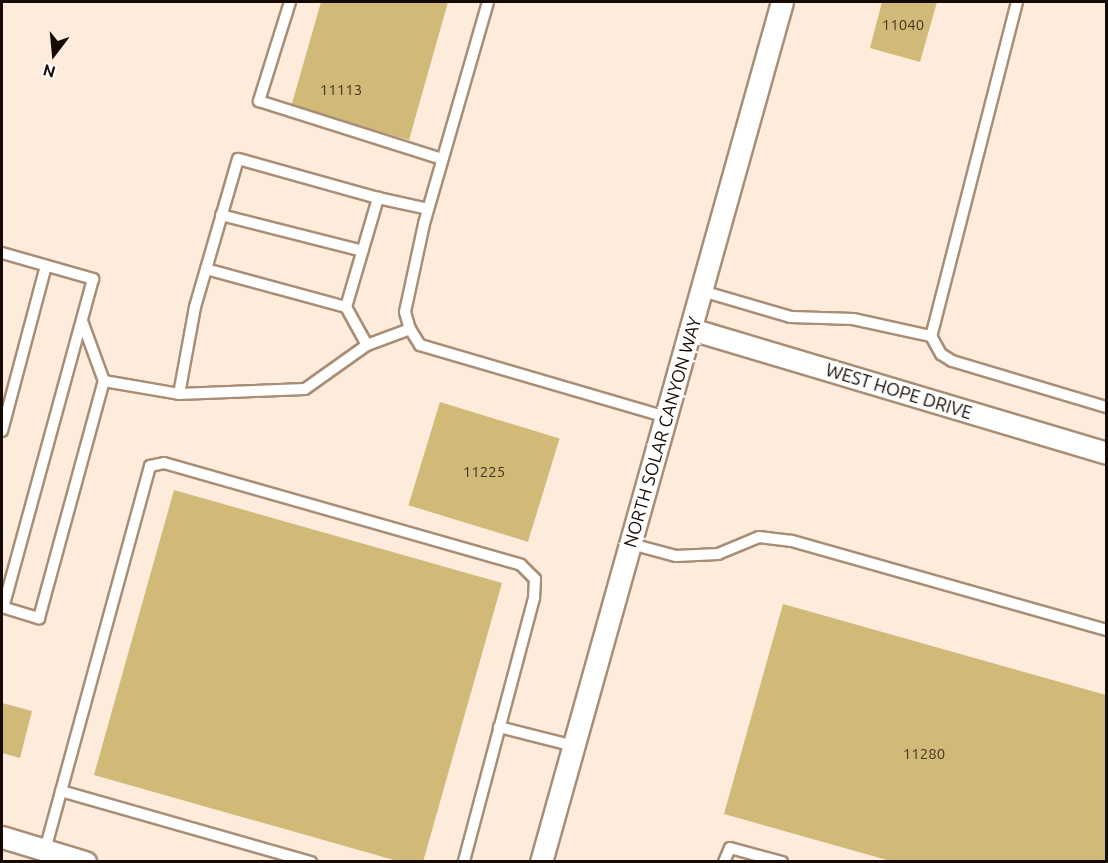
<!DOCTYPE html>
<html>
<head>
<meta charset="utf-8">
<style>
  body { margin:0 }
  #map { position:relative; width:1108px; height:863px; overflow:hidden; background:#fdebdb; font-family:Ubuntu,sans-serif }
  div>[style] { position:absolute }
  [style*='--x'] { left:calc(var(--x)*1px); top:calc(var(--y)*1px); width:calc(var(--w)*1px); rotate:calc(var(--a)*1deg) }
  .building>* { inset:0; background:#d1b977; transform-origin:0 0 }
  .roads { filter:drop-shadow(2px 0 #a98d75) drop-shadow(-2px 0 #a98d75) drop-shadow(0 2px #a98d75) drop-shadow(0 -2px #a98d75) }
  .service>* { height:10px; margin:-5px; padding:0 5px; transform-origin:5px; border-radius:5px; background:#fff }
  .minor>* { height:21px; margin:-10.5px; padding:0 10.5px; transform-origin:10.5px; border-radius:10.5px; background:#fff }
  span { translate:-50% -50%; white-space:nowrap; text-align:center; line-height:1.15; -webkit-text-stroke:6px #fff; paint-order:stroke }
  .number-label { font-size:15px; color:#443621 }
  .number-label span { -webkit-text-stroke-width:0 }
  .street-label { font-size:18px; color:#150b04 }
  .frame { position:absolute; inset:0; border:3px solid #150b04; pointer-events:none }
  .north { position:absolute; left:24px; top:24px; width:60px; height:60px; -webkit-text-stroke:4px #fff; paint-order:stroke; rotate:196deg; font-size:16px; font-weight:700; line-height:24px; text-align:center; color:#150b04 }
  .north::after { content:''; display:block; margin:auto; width:21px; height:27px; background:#150b04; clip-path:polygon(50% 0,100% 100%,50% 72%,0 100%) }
</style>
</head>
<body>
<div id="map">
  <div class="building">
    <i style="clip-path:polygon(321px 2px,448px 2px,409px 140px,291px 107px)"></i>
    <i style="clip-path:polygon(882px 2px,937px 2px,920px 62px,870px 48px)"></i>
    <i style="left:440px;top:402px;width:125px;height:108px;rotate:17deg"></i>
    <i style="clip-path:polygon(174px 490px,502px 583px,423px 862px,401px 862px,94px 775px)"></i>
    <i style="clip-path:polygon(783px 604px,1106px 695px,1106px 862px,894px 862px,724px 814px)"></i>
    <i style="clip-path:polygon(2px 703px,32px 711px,20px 758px,2px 753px)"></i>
  </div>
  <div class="roads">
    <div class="service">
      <i style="--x:290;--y:2;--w:104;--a:107.4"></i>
      <i style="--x:259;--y:101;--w:192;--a:17.6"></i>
      <i style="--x:488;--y:2;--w:231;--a:106.1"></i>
      <i style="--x:424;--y:224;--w:90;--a:102.2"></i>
      <i style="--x:405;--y:312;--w:18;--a:74"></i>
      <i style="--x:410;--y:329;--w:19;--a:58"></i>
      <i style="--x:420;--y:345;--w:256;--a:16.3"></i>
      <i style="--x:1017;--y:2;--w:345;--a:104.4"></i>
      <i style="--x:931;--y:336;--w:21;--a:61"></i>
      <i style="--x:941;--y:354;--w:13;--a:32"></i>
      <i style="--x:952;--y:361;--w:161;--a:16.6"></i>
      <i style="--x:378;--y:198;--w:51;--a:12.4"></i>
      <i style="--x:221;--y:215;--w:146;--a:14.2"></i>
      <i style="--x:2;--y:253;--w:95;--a:15.9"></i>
      <i style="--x:93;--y:279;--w:340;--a:105.3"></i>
      <i style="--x:206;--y:269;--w:145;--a:15.2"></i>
      <i style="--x:702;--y:291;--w:93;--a:16.3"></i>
      <i style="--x:791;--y:317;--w:62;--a:1.8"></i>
      <i style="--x:853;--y:319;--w:80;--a:12.3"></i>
      <i style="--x:82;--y:321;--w:64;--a:69.9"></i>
      <i style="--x:104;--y:381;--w:76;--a:9.8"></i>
      <i style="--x:179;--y:394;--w:126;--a:-2.3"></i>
      <i style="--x:305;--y:389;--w:76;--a:-35.4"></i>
      <i style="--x:367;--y:345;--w:43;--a:-118.9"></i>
      <i style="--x:346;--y:307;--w:114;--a:-73.6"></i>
      <i style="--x:378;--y:198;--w:145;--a:-164.4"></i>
      <i style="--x:238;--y:159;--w:154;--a:106.2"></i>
      <i style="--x:195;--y:307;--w:88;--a:100.4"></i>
      <i style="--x:367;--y:345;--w:46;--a:-20.4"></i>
      <i style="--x:2;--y:431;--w:171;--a:-75.1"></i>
      <i style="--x:631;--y:544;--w:47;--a:14.9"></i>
      <i style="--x:676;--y:556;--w:42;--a:-2.7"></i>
      <i style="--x:718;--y:554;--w:44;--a:-22.5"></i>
      <i style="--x:759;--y:537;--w:33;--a:7"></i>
      <i style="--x:792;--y:541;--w:326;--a:15.8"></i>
      <i style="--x:2;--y:607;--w:39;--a:17"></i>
      <i style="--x:39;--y:618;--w:246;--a:-74.7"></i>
      <i style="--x:499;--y:727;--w:77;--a:14.2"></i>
      <i style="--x:61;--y:791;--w:260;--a:15.9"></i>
      <i style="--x:45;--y:850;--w:398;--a:-74.7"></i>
      <i style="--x:150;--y:466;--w:14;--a:-12"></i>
      <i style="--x:164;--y:463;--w:371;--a:15.9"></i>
      <i style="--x:521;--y:565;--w:20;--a:45"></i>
      <i style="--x:535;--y:579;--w:19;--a:93"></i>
      <i style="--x:534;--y:598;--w:273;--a:104.9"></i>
      <i style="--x:724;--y:862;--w:15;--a:-67"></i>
      <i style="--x:730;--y:848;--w:54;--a:15.1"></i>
    </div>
    <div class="minor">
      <i style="--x:691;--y:329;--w:433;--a:16.6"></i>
      <i style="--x:2;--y:837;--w:87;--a:16.8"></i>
      <i style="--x:541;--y:862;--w:893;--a:-74.35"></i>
    </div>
  </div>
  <div class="number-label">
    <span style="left:903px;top:25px">11040</span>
    <span style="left:341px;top:90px">11113</span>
    <span style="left:484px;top:472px">11225</span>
    <span style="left:924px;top:754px">11280</span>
  </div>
  <div class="street-label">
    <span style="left:899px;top:391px;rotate:17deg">WEST HOPE DRIVE</span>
    <span style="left:662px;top:432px;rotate:-74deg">NORTH SOLAR CANYON WAY</span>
  </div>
  <div class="frame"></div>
  <div class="north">N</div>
</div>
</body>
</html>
